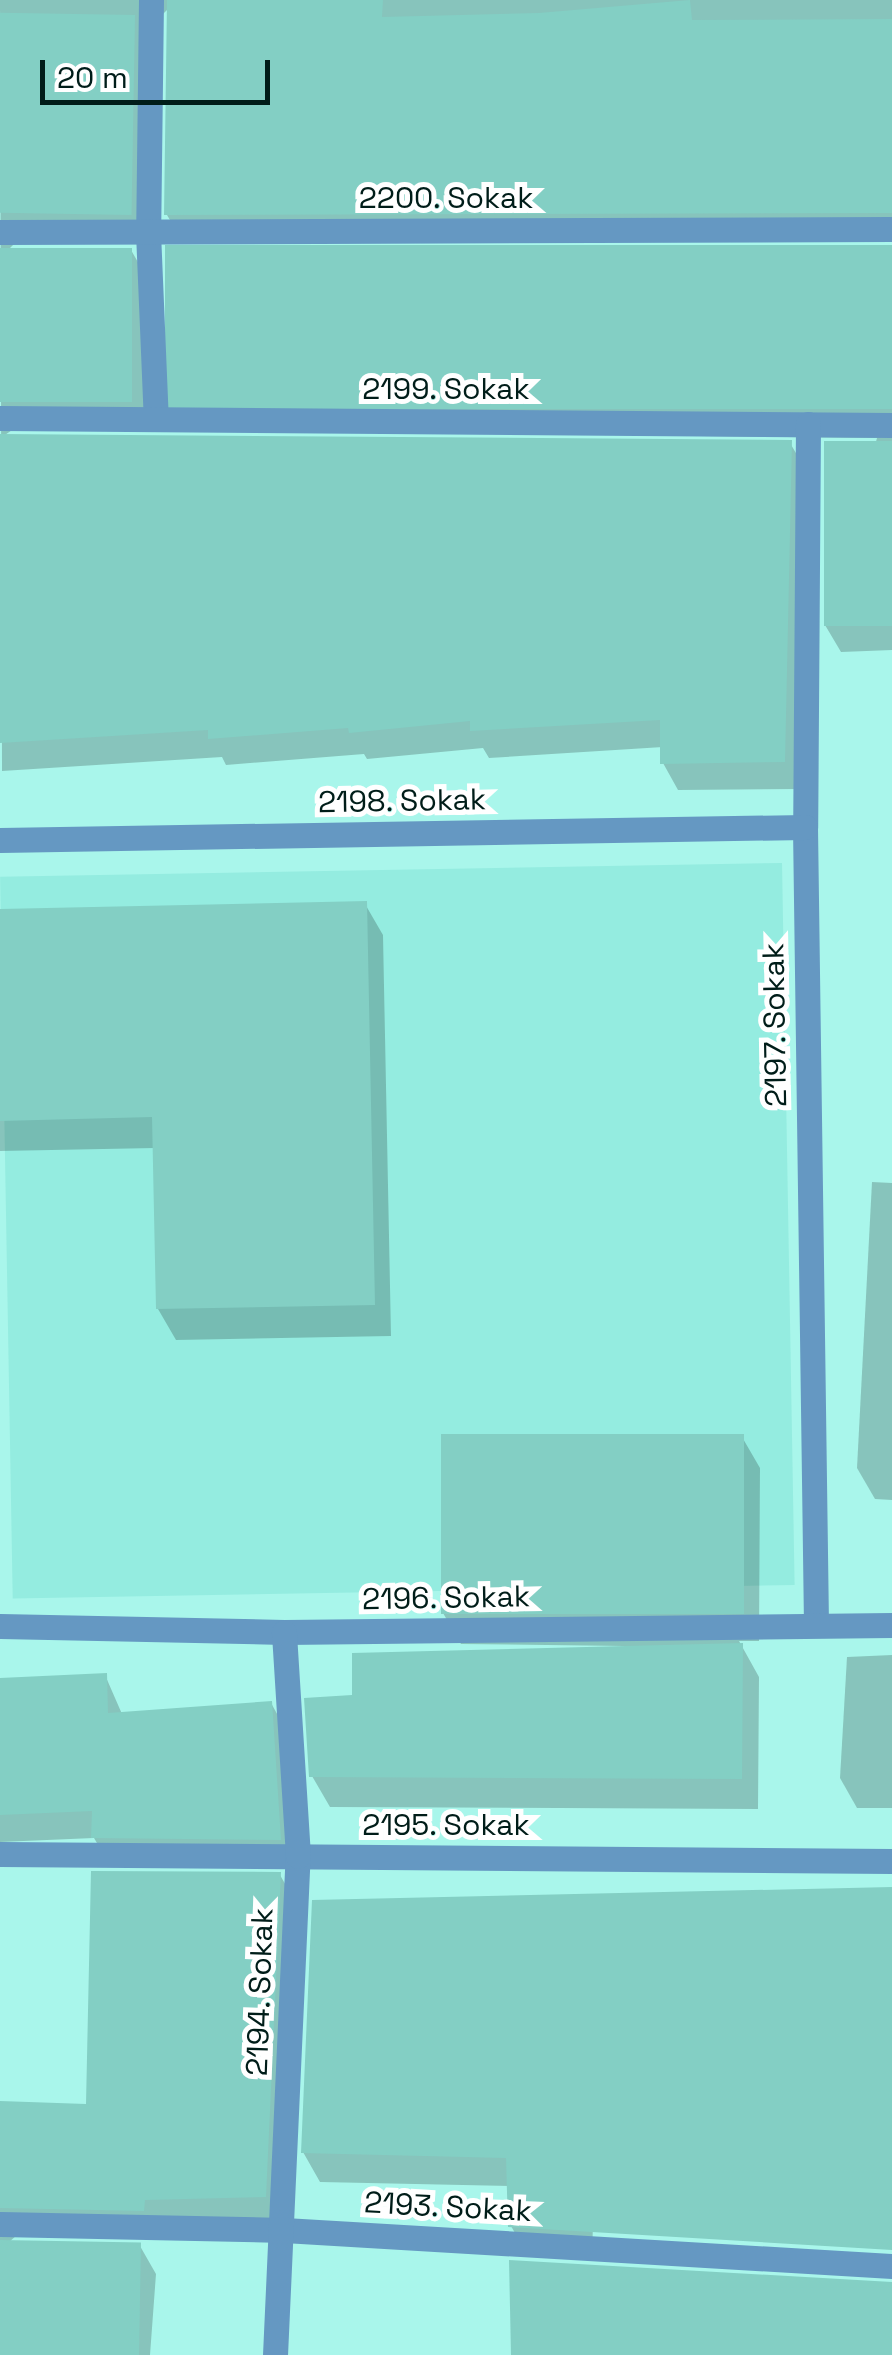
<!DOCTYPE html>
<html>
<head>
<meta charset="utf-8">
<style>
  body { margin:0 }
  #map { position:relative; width:892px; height:2355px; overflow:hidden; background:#a9f6eb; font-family:"Space Grotesk",sans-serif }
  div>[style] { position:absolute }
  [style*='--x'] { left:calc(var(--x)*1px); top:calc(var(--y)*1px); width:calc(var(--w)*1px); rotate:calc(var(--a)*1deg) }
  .built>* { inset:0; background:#94ece0; transform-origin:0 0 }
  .shadow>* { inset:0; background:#0003 }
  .building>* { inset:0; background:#83cfc4; transform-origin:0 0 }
  .street>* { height:25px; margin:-12.5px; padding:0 12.5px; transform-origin:12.5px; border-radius:12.5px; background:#6598c2 }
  span { translate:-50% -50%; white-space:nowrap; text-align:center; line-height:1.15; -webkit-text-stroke:10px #fff; paint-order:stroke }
  .street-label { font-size:30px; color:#001d19 }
  .scale { position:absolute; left:40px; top:60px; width:230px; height:45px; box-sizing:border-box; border:5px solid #001d19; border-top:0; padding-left:12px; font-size:30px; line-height:35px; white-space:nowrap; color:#001d19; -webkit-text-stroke:8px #fff; paint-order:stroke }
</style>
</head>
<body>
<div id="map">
  <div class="built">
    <i style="left:782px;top:863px;width:722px;height:782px;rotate:89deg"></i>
  </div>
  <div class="shadow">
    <i style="clip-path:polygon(0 0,892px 0,892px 239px,183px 242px,167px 215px,168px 9px,149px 28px,146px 242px,16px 242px,7px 251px,131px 250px,147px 278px,153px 429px,15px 428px,2px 437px,790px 443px,806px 470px,799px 789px,678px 790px,663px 763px,663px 747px,489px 758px,483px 748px,367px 759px,364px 754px,226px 765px,222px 757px,2px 771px)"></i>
    <i style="clip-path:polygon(892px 248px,892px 650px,841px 652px,825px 625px,877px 438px,190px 430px,174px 402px)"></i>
    <i style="clip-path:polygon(365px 904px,383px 935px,391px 1336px,176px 1340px,158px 1309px,155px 1148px,0 1151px,0 912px)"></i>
    <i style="clip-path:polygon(872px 1182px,892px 1183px,892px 1500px,875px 1499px,857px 1468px)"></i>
    <i style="clip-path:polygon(742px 1437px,760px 1468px,759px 1641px,739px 1641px,759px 1677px,758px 1809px,330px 1807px,312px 1776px,355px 1697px,700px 1647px,461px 1644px,443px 1613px)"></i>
    <i style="clip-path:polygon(892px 1655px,892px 1808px,857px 1808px,840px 1778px,847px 1657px)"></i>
    <i style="clip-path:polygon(105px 1675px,122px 1714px,271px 1703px,286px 1730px,295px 1866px,110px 1865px,94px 1838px,0 1842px,0 1680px)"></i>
    <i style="clip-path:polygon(280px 1875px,296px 1903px,281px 2224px,17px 2235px,8px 2243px,140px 2246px,156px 2274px,150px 2355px,0 2355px,0 2103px,88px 2107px)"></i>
    <i style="clip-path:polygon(892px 1889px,892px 2195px,594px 2185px,592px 2260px,528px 2256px,511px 2226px,510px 2186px,320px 2182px,303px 2152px)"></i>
  </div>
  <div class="building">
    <i style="clip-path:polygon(167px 0,383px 0,382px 17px,539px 13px,690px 0,692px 20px,892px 19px,892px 213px,164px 215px)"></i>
    <i style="left:135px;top:15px;width:200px;height:135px;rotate:91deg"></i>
    <i style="left:892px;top:245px;width:164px;height:727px;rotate:90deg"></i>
    <i style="left:0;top:248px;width:132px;height:154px"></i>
    <i style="clip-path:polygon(0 434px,792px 440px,785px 762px,660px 764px,660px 720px,470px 731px,470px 721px,349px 733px,348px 728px,208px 739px,208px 730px,0 743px)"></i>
    <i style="left:824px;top:441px;width:68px;height:185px"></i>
    <i style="clip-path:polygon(367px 901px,375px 1305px,156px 1309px,152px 1117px,0 1121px,0 909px)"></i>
    <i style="left:441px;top:1434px;width:303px;height:180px"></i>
    <i style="clip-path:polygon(743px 1643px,742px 1779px,309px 1777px,304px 1698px,352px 1695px,352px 1653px)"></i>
    <i style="clip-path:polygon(107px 1673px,108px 1713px,272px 1701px,281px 1840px,91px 1838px,92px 1811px,0 1815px,0 1678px)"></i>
    <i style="clip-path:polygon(91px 1871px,281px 1872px,266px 2197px,145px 2200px,144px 2211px,0 2208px,0 2101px,86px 2104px)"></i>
    <i style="clip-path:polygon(892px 1887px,892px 2250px,508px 2227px,506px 2158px,301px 2153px,312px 1900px)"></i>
    <i style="left:0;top:2240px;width:141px;height:115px;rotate:1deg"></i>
    <i style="clip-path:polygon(509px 2260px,892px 2282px,892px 2355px,511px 2355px)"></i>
  </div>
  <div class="street">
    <i style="--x:151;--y:0;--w:232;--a:90.7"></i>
    <i style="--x:148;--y:232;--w:187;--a:87.6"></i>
    <i style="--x:0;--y:232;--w:892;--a:-0.19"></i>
    <i style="--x:0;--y:418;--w:892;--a:0.45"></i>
    <i style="--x:808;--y:424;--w:403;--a:90.4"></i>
    <i style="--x:805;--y:827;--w:798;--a:89.21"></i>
    <i style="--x:0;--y:840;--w:805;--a:-0.93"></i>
    <i style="--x:0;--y:1626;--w:284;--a:1.2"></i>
    <i style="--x:284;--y:1632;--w:608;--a:-0.66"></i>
    <i style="--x:0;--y:1854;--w:892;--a:0.45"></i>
    <i style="--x:0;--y:2224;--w:284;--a:1.2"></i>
    <i style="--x:284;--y:2230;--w:609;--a:3.39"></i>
    <i style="--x:275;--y:2355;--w:500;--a:-87.4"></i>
    <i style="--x:298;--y:1856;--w:224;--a:-93.6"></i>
  </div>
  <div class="street-label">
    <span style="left:446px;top:198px">2200. Sokak</span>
    <span style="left:446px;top:389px">2199. Sokak</span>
    <span style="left:402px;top:801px;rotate:-1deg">2198. Sokak</span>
    <span style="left:775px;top:1025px;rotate:-91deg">2197. Sokak</span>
    <span style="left:446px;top:1598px;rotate:-1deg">2196. Sokak</span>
    <span style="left:446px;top:1825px">2195. Sokak</span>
    <span style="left:260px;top:1992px;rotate:-88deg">2194. Sokak</span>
    <span style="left:448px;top:2207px;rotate:3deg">2193. Sokak</span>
  </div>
  <div class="scale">20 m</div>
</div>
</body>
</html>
